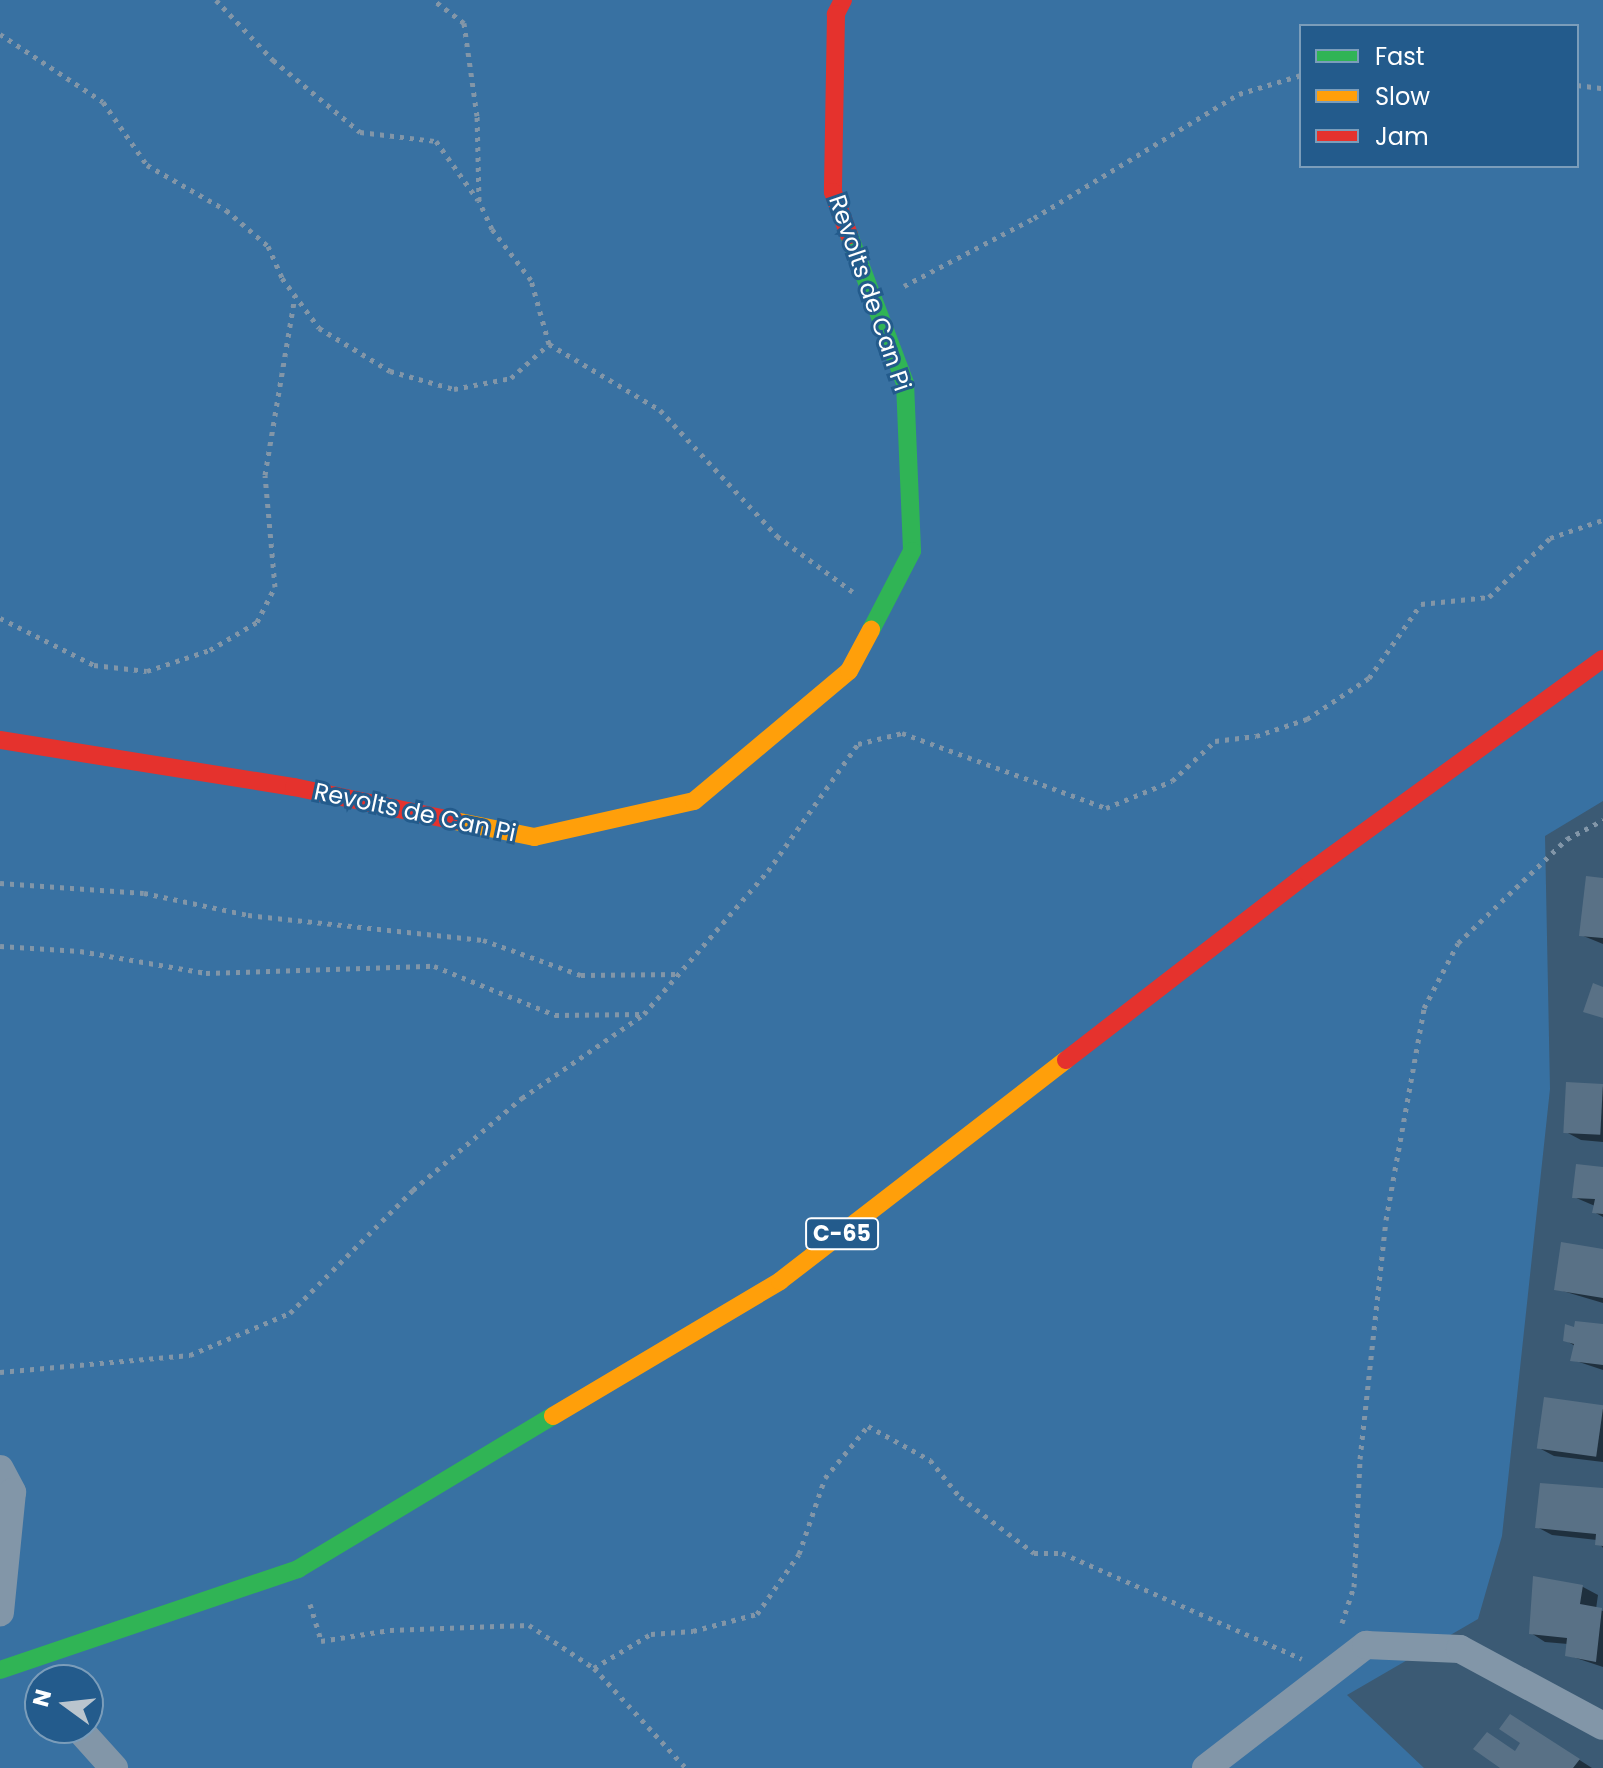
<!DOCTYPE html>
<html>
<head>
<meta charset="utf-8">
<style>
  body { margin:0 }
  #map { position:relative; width:1603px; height:1768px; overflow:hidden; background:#3b5a74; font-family:Poppins,sans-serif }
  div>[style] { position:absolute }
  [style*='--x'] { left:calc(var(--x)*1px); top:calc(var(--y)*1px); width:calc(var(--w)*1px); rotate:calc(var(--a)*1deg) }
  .green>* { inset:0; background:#3871a2 }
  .shadow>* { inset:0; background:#0007 }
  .building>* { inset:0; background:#597186; transform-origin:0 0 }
  .path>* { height:5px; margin-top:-2.5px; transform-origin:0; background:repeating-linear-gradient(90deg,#8296a8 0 4px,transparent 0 10px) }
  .street>* { height:28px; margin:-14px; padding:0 14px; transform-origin:14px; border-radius:14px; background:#8296a8 }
  .fast>* { height:18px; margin:-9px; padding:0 9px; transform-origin:9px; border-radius:9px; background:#30b455 }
  .slow>* { height:18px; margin:-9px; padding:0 9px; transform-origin:9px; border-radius:9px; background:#ff9f0a }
  .jam>* { height:18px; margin:-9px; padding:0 9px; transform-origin:9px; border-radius:9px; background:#e5322d }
  span { translate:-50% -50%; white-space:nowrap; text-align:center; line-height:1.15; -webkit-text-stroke:6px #235b8c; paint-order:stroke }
  .shield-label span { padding:2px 6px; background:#235b8c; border:2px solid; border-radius:6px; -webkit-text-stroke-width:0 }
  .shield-label { font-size:22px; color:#fff; font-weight:700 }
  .street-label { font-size:24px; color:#fff }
  .legend { position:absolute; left:1299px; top:24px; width:280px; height:144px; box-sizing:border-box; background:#235b8c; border:2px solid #7b9dba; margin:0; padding:10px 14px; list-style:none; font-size:24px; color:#fff }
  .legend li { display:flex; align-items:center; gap:16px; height:40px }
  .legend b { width:40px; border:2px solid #7b9dba }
  .north { position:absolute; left:24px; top:1664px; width:80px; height:80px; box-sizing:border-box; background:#235b8c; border:2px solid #7b9dba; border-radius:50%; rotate:285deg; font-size:22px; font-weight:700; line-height:32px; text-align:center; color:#fff }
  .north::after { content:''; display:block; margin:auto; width:28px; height:36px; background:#bac5ce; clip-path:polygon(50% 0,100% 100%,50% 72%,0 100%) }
</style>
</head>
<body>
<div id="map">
  <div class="green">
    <i style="clip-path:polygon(evenodd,0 0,1603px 0,1603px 801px,1545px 836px,1550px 1089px,1502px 1536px,1478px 1619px,1347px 1695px,1424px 1768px,0 1768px,0 0,1301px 26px,1577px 26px,1577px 166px,1301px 166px,1301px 26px,0 0,40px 1680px,88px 1680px,88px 1728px,40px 1728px,40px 1680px)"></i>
  </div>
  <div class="shadow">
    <i style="clip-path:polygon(1603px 880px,1603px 944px,1581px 935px)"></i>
    <i style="clip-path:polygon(1603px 1086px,1603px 1142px,1581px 1140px,1566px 1132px)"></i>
    <i style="clip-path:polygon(1603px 1169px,1603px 1217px,1594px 1212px,1595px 1206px,1574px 1197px)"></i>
    <i style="clip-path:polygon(1603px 1251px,1603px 1303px,1556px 1289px)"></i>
    <i style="clip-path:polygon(1603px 1326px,1603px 1370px,1573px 1360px,1575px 1346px,1565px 1340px,1575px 1329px)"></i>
    <i style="clip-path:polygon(1603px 1407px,1603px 1462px,1554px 1456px,1539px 1448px)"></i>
    <i style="clip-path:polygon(1603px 1490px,1603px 1548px,1597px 1540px,1552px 1535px,1537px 1527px)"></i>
    <i style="clip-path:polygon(1535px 1579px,1583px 1587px,1598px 1595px,1596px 1609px,1603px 1611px,1603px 1667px,1567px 1655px,1568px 1644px,1545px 1642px,1531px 1633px)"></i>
    <i style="clip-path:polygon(1525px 1725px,1592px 1768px,1504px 1768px,1523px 1743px)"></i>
  </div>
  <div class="building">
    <i style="clip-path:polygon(1586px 876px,1603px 878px,1603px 938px,1579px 936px)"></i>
    <i style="clip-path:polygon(1593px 983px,1603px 987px,1603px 1018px,1583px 1012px)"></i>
    <i style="left:1566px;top:1082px;width:37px;height:51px;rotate:3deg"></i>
    <i style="clip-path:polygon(1576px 1164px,1603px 1167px,1603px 1214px,1592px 1213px,1595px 1199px,1572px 1198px)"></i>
    <i style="clip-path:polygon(1561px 1242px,1603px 1249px,1603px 1298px,1554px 1290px)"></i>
    <i style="clip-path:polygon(1575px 1321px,1603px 1324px,1603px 1365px,1570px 1361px,1574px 1344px,1563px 1341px,1565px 1324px,1574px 1327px)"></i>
    <i style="left:1544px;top:1397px;width:60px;height:52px;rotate:8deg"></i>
    <i style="clip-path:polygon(1540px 1483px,1603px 1488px,1603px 1546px,1595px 1545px,1596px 1534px,1535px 1528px)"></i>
    <i style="clip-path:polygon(1533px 1576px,1583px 1585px,1580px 1604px,1602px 1608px,1596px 1662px,1565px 1656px,1567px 1638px,1529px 1634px)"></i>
    <i style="clip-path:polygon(1510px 1714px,1580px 1759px,1573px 1768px,1500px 1768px,1473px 1749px,1487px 1732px,1515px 1751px,1520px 1743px,1499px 1729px)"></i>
  </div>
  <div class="path">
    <i style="--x:216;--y:0;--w:83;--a:46.5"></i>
    <i style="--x:273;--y:60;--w:113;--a:39.6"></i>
    <i style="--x:360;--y:132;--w:77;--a:6.8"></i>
    <i style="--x:436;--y:141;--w:72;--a:54.6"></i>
    <i style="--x:0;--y:34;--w:123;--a:33.4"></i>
    <i style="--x:103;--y:102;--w:77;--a:55.1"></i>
    <i style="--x:147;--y:165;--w:91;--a:29.7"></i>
    <i style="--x:226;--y:210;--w:55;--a:40.6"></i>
    <i style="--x:268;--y:246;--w:35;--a:66"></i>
    <i style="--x:282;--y:278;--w:62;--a:53.5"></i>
    <i style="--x:319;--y:328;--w:83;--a:31.2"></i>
    <i style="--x:390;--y:371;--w:66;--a:15.7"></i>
    <i style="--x:454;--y:389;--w:58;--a:-10.9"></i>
    <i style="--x:511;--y:378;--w:51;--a:-41.8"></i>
    <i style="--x:549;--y:344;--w:66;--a:-105.7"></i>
    <i style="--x:531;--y:280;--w:64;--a:-127.4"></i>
    <i style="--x:492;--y:229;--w:31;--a:-115"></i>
    <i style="--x:479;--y:201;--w:85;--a:-91.3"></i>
    <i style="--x:477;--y:116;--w:94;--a:-98"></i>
    <i style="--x:464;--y:23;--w:38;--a:-143"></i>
    <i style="--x:1577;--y:85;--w:26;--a:7"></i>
    <i style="--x:904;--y:286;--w:147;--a:-27.6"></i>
    <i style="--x:1034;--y:218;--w:240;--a:-31.2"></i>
    <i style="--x:1239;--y:94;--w:65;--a:-17"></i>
    <i style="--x:549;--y:344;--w:129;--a:30.7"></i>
    <i style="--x:660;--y:410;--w:172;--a:47.1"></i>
    <i style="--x:777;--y:536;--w:94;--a:36.4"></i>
    <i style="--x:0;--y:618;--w:105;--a:26.6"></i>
    <i style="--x:94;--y:665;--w:53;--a:6.5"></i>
    <i style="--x:147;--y:671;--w:66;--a:-18.4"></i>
    <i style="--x:210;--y:650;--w:55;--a:-30.8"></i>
    <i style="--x:257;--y:622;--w:39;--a:-63"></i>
    <i style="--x:275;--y:587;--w:112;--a:-95.1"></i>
    <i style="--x:265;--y:475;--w:182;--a:-80.5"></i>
    <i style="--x:0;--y:883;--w:144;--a:4"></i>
    <i style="--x:144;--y:893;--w:106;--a:11.9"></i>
    <i style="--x:248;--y:915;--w:236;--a:6.1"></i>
    <i style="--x:483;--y:940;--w:104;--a:19.7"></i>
    <i style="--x:581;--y:975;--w:99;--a:-0.6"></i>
    <i style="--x:0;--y:946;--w:80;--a:3.6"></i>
    <i style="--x:80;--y:951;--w:128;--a:9.9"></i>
    <i style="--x:206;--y:973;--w:228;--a:-1.8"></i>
    <i style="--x:434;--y:966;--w:131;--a:22"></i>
    <i style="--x:555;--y:1015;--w:88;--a:-0.7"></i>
    <i style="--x:0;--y:1372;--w:191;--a:-5.1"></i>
    <i style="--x:190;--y:1355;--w:108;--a:-22.8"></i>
    <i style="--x:290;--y:1313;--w:174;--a:-45"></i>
    <i style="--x:413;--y:1190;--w:143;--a:-40.2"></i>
    <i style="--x:522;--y:1098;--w:148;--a:-34.5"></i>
    <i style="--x:644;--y:1014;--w:189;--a:-49.1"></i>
    <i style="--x:768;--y:871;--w:156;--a:-54.7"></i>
    <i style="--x:858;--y:744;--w:45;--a:-14"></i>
    <i style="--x:902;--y:733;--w:217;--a:20.2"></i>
    <i style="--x:1106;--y:808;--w:71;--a:-22.2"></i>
    <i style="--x:1172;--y:781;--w:59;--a:-42.9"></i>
    <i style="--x:1215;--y:741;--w:41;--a:-7"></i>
    <i style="--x:1256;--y:736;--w:54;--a:-18.4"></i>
    <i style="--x:1307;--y:719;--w:74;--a:-33.5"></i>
    <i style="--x:1369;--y:678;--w:90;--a:-54.9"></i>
    <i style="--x:1421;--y:604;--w:68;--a:-5.9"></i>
    <i style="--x:1489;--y:597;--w:85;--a:-44"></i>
    <i style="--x:1550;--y:538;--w:56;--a:-18.8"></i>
    <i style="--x:310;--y:1604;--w:39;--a:73"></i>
    <i style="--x:321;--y:1641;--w:70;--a:-9.1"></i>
    <i style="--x:390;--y:1630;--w:139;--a:-2.1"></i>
    <i style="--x:529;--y:1625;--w:78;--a:33.5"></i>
    <i style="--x:594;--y:1668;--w:136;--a:47.4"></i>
    <i style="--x:1342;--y:1623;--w:38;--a:-72"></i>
    <i style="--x:1354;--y:1587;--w:128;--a:-87.3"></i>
    <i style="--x:1360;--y:1459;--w:240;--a:-83.8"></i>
    <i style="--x:1386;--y:1220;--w:215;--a:-79.8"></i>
    <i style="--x:1424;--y:1008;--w:73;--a:-62.4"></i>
    <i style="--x:1458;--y:943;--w:151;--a:-43.7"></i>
    <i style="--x:1567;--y:839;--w:41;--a:-27.8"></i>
    <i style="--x:594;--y:1668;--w:66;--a:-30.8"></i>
    <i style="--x:651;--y:1634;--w:42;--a:-4.1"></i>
    <i style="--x:693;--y:1631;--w:66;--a:-14.9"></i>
    <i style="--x:757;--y:1614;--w:73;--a:-55"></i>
    <i style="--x:799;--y:1554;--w:80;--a:-71.1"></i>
    <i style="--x:825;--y:1478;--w:67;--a:-50.4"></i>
    <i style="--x:868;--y:1426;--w:71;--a:28.7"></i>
    <i style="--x:930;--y:1460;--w:48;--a:51"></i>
    <i style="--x:960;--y:1497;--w:93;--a:37.1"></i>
    <i style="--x:1034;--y:1553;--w:28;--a:0"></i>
    <i style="--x:1062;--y:1553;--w:262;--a:23.8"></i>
  </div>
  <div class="street">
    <i style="--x:0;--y:1469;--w:26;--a:62"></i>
    <i style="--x:12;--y:1492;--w:121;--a:95.7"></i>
    <i style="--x:78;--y:1728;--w:54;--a:48"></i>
    <i style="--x:1206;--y:1768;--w:202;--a:-37.6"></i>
    <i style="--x:1366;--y:1645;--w:94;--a:2.4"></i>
    <i style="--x:1460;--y:1649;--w:162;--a:28.3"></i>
  </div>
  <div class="fast">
    <i style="--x:849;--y:235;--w:158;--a:69.3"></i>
    <i style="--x:905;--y:383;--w:168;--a:87.6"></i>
    <i style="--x:912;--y:551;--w:89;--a:117.4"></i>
    <i style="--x:0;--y:1670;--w:315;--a:-18.7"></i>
    <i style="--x:298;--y:1569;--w:297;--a:-31"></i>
  </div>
  <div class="slow">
    <i style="--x:455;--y:821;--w:81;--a:11.4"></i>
    <i style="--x:534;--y:837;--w:164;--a:-12.7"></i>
    <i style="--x:694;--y:801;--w:202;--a:-40"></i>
    <i style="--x:849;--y:671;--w:47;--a:-61.8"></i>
    <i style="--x:553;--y:1416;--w:264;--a:-30.7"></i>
    <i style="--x:780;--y:1281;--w:361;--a:-37.7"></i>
  </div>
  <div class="jam">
    <i style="--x:843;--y:0;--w:16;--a:117"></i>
    <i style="--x:836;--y:14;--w:178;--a:91"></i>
    <i style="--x:833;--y:192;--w:46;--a:69.6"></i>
    <i style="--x:0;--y:740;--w:298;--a:9.1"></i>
    <i style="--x:294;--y:787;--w:165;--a:11.9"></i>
    <i style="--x:1066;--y:1060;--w:306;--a:-37.7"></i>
    <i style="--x:1308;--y:873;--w:364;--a:-36"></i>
  </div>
  <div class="shield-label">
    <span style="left:842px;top:1234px">C-65</span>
  </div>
  <div class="street-label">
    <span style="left:870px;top:293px;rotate:71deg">Revolts de Can Pi</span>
    <span style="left:415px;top:812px;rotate:12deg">Revolts de Can Pi</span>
  </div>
  <ul class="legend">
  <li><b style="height:10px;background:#30b455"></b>Fast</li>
  <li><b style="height:10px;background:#ff9f0a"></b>Slow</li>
  <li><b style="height:10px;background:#e5322d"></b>Jam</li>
  </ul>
  <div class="north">N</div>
</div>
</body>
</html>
